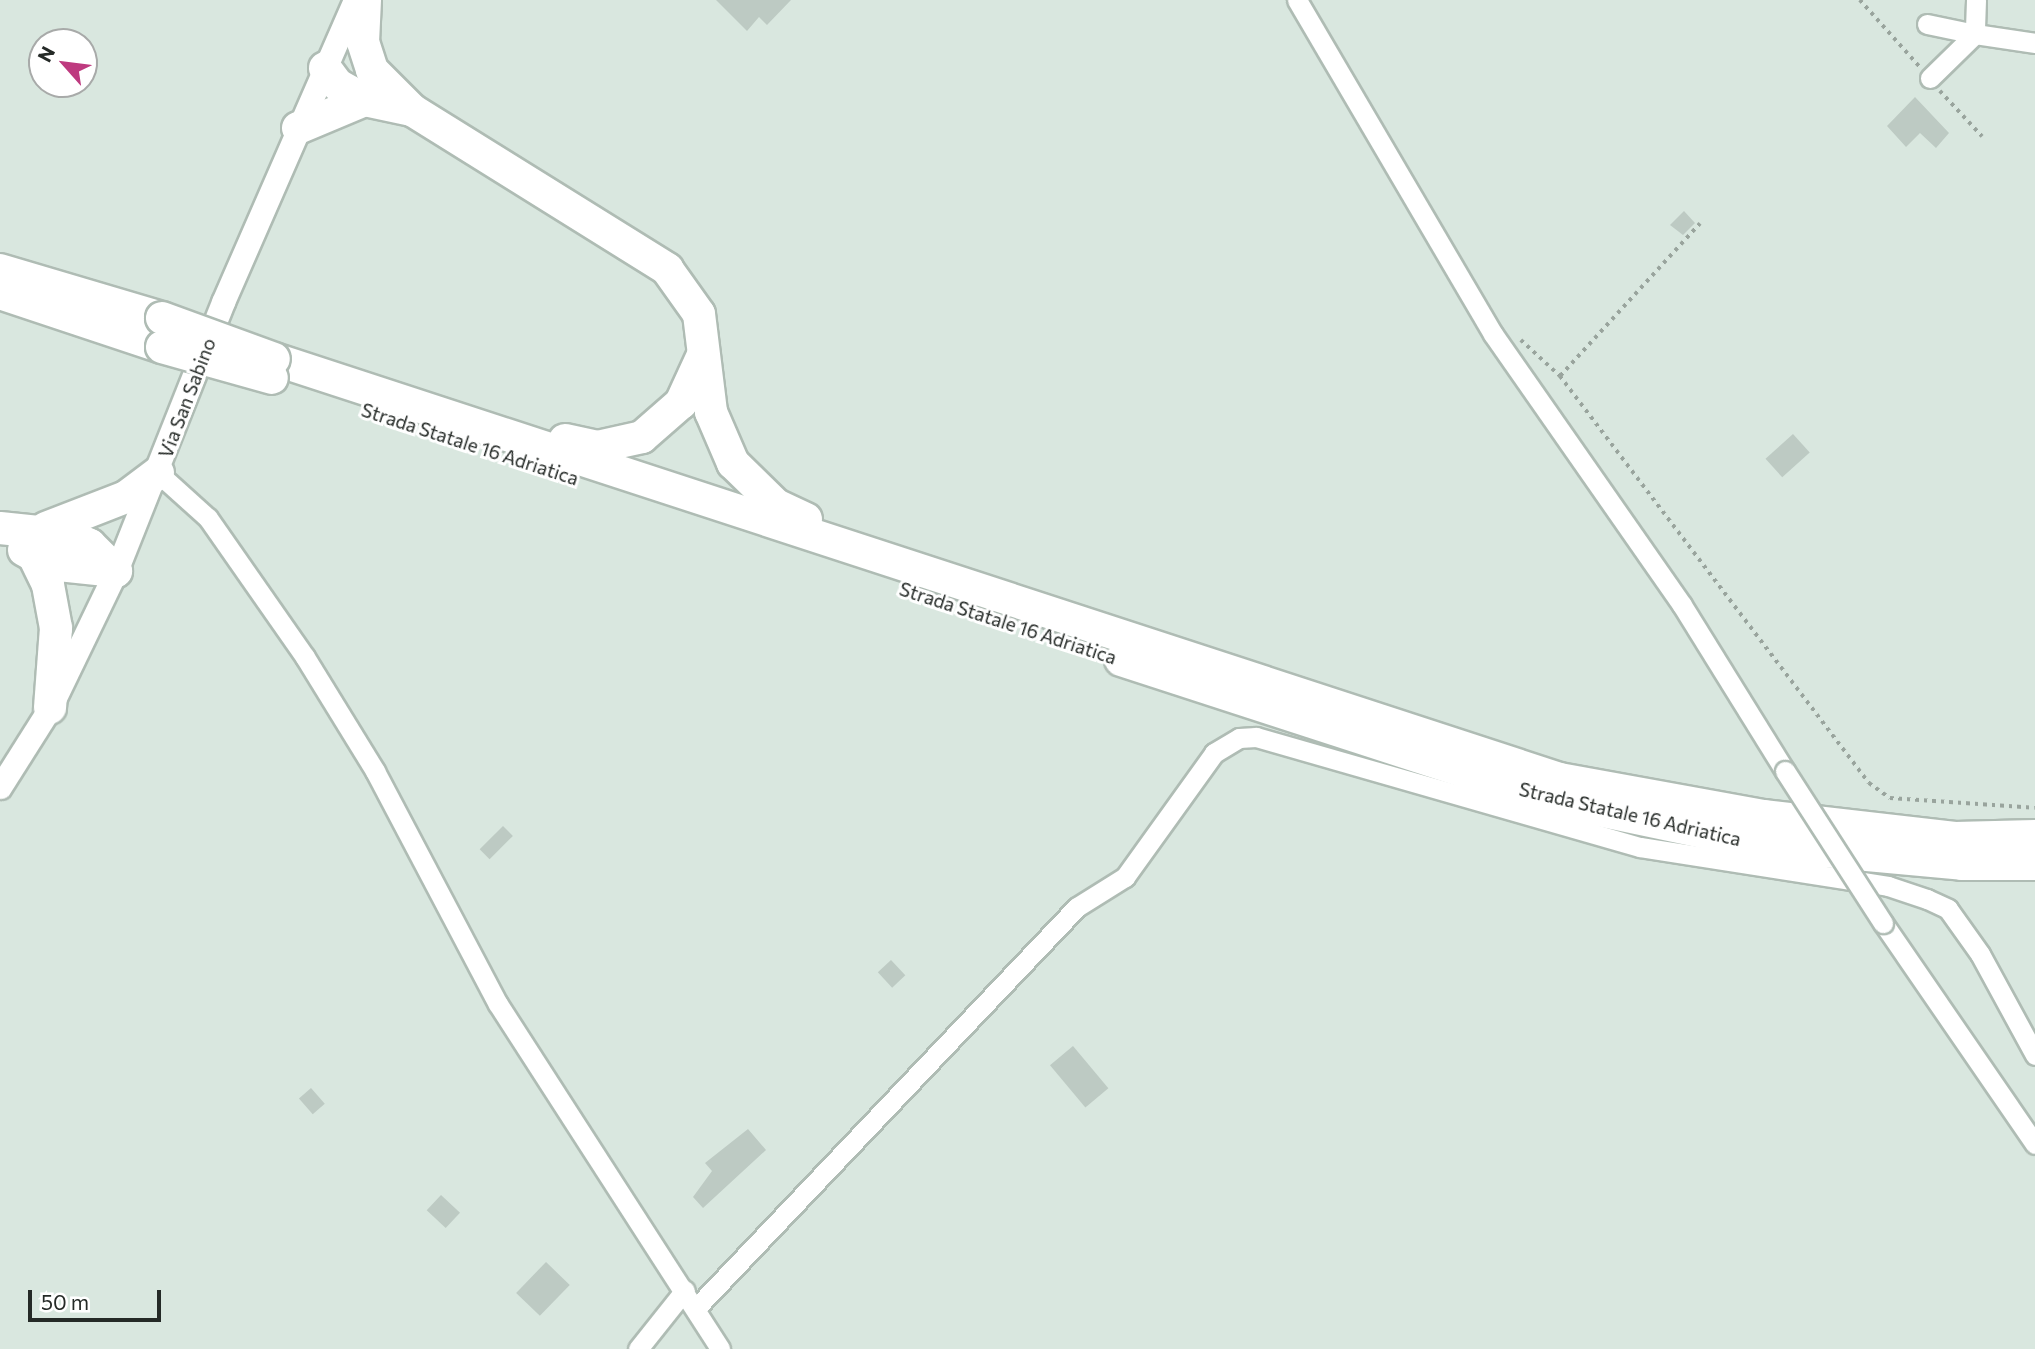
<!DOCTYPE html>
<html>
<head>
<meta charset="utf-8">
<style>
  body { margin:0 }
  #map { position:relative; width:2035px; height:1349px; overflow:hidden; background:#d9e7df; font-family:Commissioner,sans-serif }
  div>[style] { position:absolute }
  [style*='--x'] { left:calc(var(--x)*1px); top:calc(var(--y)*1px); width:calc(var(--w)*1px); rotate:calc(var(--a)*1deg) }
  .building>* { inset:0; background:#bdcac3; transform-origin:0 0 }
  .path>* { height:3.5px; margin-top:-1.75px; transform-origin:0; background:repeating-linear-gradient(90deg,#99a49d 0 3.5px,transparent 0 8.5px) }
  .roads { filter:drop-shadow(2px 0 #afbcb4) drop-shadow(-2px 0 #afbcb4) drop-shadow(0 2px #afbcb4) drop-shadow(0 -2px #afbcb4) }
  .minor>* { height:19px; margin:-9.5px; padding:0 9.5px; transform-origin:9.5px; border-radius:9.5px; background:#fff }
  .tertiary>* { height:23px; margin:-11.5px; padding:0 11.5px; transform-origin:11.5px; border-radius:11.5px; background:#fff }
  .trunk>* { height:32px; margin:-16px; padding:0 16px; transform-origin:16px; border-radius:16px; background:#fff }
  .bridges { filter:drop-shadow(2px 0 #afbcb4) drop-shadow(-2px 0 #afbcb4) drop-shadow(0 2px #afbcb4) drop-shadow(0 -2px #afbcb4) }
  .minor-bridge>* { height:19px; margin:-9.5px; padding:0 9.5px; transform-origin:9.5px; border-radius:9.5px; background:#fff }
  .trunk-bridge>* { height:32px; margin:-16px; padding:0 16px; transform-origin:16px; border-radius:16px; background:#fff }
  span { translate:-50% -50%; white-space:nowrap; text-align:center; line-height:1.15; -webkit-text-stroke:6px #fff; paint-order:stroke }
  .street-label { font-size:19px; color:#252a27 }
  .north { position:absolute; left:28px; top:28px; width:70px; height:70px; box-sizing:border-box; background:#fff; border:2px solid #a8aaa9; border-radius:50%; rotate:298deg; font-size:19px; font-weight:700; line-height:28px; text-align:center; color:#252a27 }
  .north::after { content:''; display:block; margin:auto; width:24px; height:32px; background:#be3a7f; clip-path:polygon(50% 0,100% 100%,50% 72%,0 100%) }
  .scale { position:absolute; left:28px; top:1290px; width:133px; height:32px; box-sizing:border-box; border:4px solid #252a27; border-top:0; padding-left:9px; font-size:21px; line-height:24px; white-space:nowrap; color:#252a27; -webkit-text-stroke:5px #fff; paint-order:stroke }
</style>
</head>
<body>
<div id="map">
  <div class="building">
    <i style="clip-path:polygon(716px 0,791px 0,767px 25px,759px 17px,747px 31px)"></i>
    <i style="clip-path:polygon(1915px 97px,1949px 133px,1936px 148px,1920px 133px,1906px 147px,1887px 126px)"></i>
    <i style="clip-path:polygon(1684px 211px,1695px 223px,1683px 235px,1670px 225px)"></i>
    <i style="left:1793px;top:434px;width:25px;height:37px;rotate:48deg"></i>
    <i style="left:503px;top:826px;width:14px;height:33px;rotate:45deg"></i>
    <i style="left:891px;top:960px;width:21px;height:18px;rotate:47deg"></i>
    <i style="left:1073px;top:1046px;width:55px;height:30px;rotate:50deg"></i>
    <i style="left:311px;top:1088px;width:21px;height:16px;rotate:49deg"></i>
    <i style="clip-path:polygon(748px 1129px,766px 1150px,703px 1208px,693px 1197px,712px 1171px,705px 1163px)"></i>
    <i style="left:441px;top:1195px;width:26px;height:21px;rotate:43deg"></i>
    <i style="left:546px;top:1262px;width:33px;height:43px;rotate:44deg"></i>
  </div>
  <div class="path">
    <i style="--x:1860;--y:0;--w:89;--a:48.2"></i>
    <i style="--x:1940;--y:91;--w:62;--a:47"></i>
    <i style="--x:1521;--y:340;--w:53;--a:42.7"></i>
    <i style="--x:1560;--y:376;--w:511;--a:52.79"></i>
    <i style="--x:1869;--y:783;--w:26;--a:36"></i>
    <i style="--x:1890;--y:798;--w:145;--a:3.9"></i>
    <i style="--x:1560;--y:376;--w:207;--a:-47.5"></i>
  </div>
  <div class="roads">
    <div class="minor">
      <i style="--x:1297;--y:0;--w:387;--a:59.6"></i>
      <i style="--x:1493;--y:334;--w:330;--a:55.1"></i>
      <i style="--x:1682;--y:605;--w:195;--a:58.2"></i>
      <i style="--x:1976;--y:0;--w:34;--a:92"></i>
      <i style="--x:1975;--y:34;--w:61;--a:8.5"></i>
      <i style="--x:1927;--y:24;--w:49;--a:11.8"></i>
      <i style="--x:1975;--y:34;--w:63;--a:135.6"></i>
      <i style="--x:158;--y:473;--w:67;--a:42"></i>
      <i style="--x:208;--y:518;--w:169;--a:55.1"></i>
      <i style="--x:305;--y:657;--w:134;--a:58.4"></i>
      <i style="--x:375;--y:771;--w:263;--a:62.2"></i>
      <i style="--x:498;--y:1004;--w:410;--a:57.2"></i>
      <i style="--x:1883;--y:923;--w:268;--a:55.5"></i>
      <i style="--x:696;--y:1308;--w:553;--a:-46.47"></i>
      <i style="--x:1077;--y:907;--w:57;--a:-32"></i>
      <i style="--x:1125;--y:877;--w:153;--a:-54.3"></i>
      <i style="--x:1214;--y:753;--w:29;--a:-31"></i>
      <i style="--x:1239;--y:738;--w:17;--a:-3"></i>
      <i style="--x:1256;--y:737;--w:399;--a:16"></i>
      <i style="--x:1640;--y:847;--w:251;--a:8.9"></i>
      <i style="--x:1888;--y:886;--w:41;--a:18.4"></i>
      <i style="--x:1927;--y:899;--w:23;--a:25"></i>
      <i style="--x:1948;--y:909;--w:55;--a:54.6"></i>
      <i style="--x:1980;--y:954;--w:115;--a:61.4"></i>
      <i style="--x:638;--y:1349;--w:75;--a:-51.5"></i>
    </div>
    <div class="tertiary">
      <i style="--x:0;--y:787;--w:93;--a:-57.7"></i>
      <i style="--x:50;--y:708;--w:152;--a:-64.3"></i>
      <i style="--x:116;--y:571;--w:289;--a:-68.3"></i>
      <i style="--x:223;--y:302;--w:330;--a:-66.4"></i>
    </div>
    <div class="trunk">
      <i style="--x:365;--y:0;--w:42;--a:92.7"></i>
      <i style="--x:363;--y:42;--w:29;--a:72"></i>
      <i style="--x:372;--y:70;--w:57;--a:45"></i>
      <i style="--x:412;--y:110;--w:301;--a:31.9"></i>
      <i style="--x:667;--y:269;--w:55;--a:54.6"></i>
      <i style="--x:699;--y:314;--w:99;--a:83"></i>
      <i style="--x:711;--y:412;--w:56;--a:66.7"></i>
      <i style="--x:733;--y:463;--w:60;--a:44.3"></i>
      <i style="--x:776;--y:505;--w:33;--a:25"></i>
      <i style="--x:325;--y:68;--w:21;--a:53"></i>
      <i style="--x:338;--y:85;--w:31;--a:29"></i>
      <i style="--x:365;--y:100;--w:48;--a:12"></i>
      <i style="--x:298;--y:128;--w:73;--a:-22.7"></i>
      <i style="--x:0;--y:270;--w:169;--a:16.5"></i>
      <i style="--x:0;--y:293;--w:171;--a:18.4"></i>
      <i style="--x:274;--y:359;--w:1353;--a:18.09"></i>
      <i style="--x:1560;--y:779;--w:206;--a:10.3"></i>
      <i style="--x:1763;--y:816;--w:193;--a:6.5"></i>
      <i style="--x:1955;--y:838;--w:80;--a:-1.4"></i>
      <i style="--x:565;--y:440;--w:33;--a:12"></i>
      <i style="--x:597;--y:447;--w:46;--a:-12.5"></i>
      <i style="--x:642;--y:437;--w:52;--a:-41.1"></i>
      <i style="--x:681;--y:403;--w:53;--a:-65.4"></i>
      <i style="--x:0;--y:528;--w:68;--a:5.9"></i>
      <i style="--x:68;--y:535;--w:24;--a:24"></i>
      <i style="--x:90;--y:545;--w:37;--a:45"></i>
      <i style="--x:46;--y:528;--w:86;--a:-21.2"></i>
      <i style="--x:126;--y:497;--w:40;--a:-37"></i>
      <i style="--x:24;--y:550;--w:29;--a:29"></i>
      <i style="--x:49;--y:564;--w:67;--a:6"></i>
      <i style="--x:34;--y:556;--w:32;--a:64"></i>
      <i style="--x:48;--y:585;--w:44;--a:79.5"></i>
      <i style="--x:56;--y:628;--w:80;--a:94.3"></i>
      <i style="--x:1121;--y:660;--w:456;--a:18"></i>
      <i style="--x:1555;--y:801;--w:219;--a:11.9"></i>
      <i style="--x:1769;--y:846;--w:194;--a:5.3"></i>
      <i style="--x:1962;--y:864;--w:73;--a:0"></i>
    </div>
  </div>
  <div class="bridges">
    <div class="minor-bridge">
      <i style="--x:1785;--y:771;--w:181;--a:57.2"></i>
    </div>
    <div class="trunk-bridge">
      <i style="--x:162;--y:318;--w:119;--a:20.1"></i>
      <i style="--x:162;--y:347;--w:114;--a:15.7"></i>
    </div>
  </div>
  <div class="street-label">
    <span style="left:187px;top:398px;rotate:-69deg">Via San Sabino</span>
    <span style="left:470px;top:444px;rotate:18deg">Strada Statale 16 Adriatica</span>
    <span style="left:1008px;top:623px;rotate:18deg">Strada Statale 16 Adriatica</span>
    <span style="left:1630px;top:814px;rotate:13deg">Strada Statale 16 Adriatica</span>
  </div>
  <div class="north">N</div>
  <div class="scale">50 m</div>
</div>
</body>
</html>
